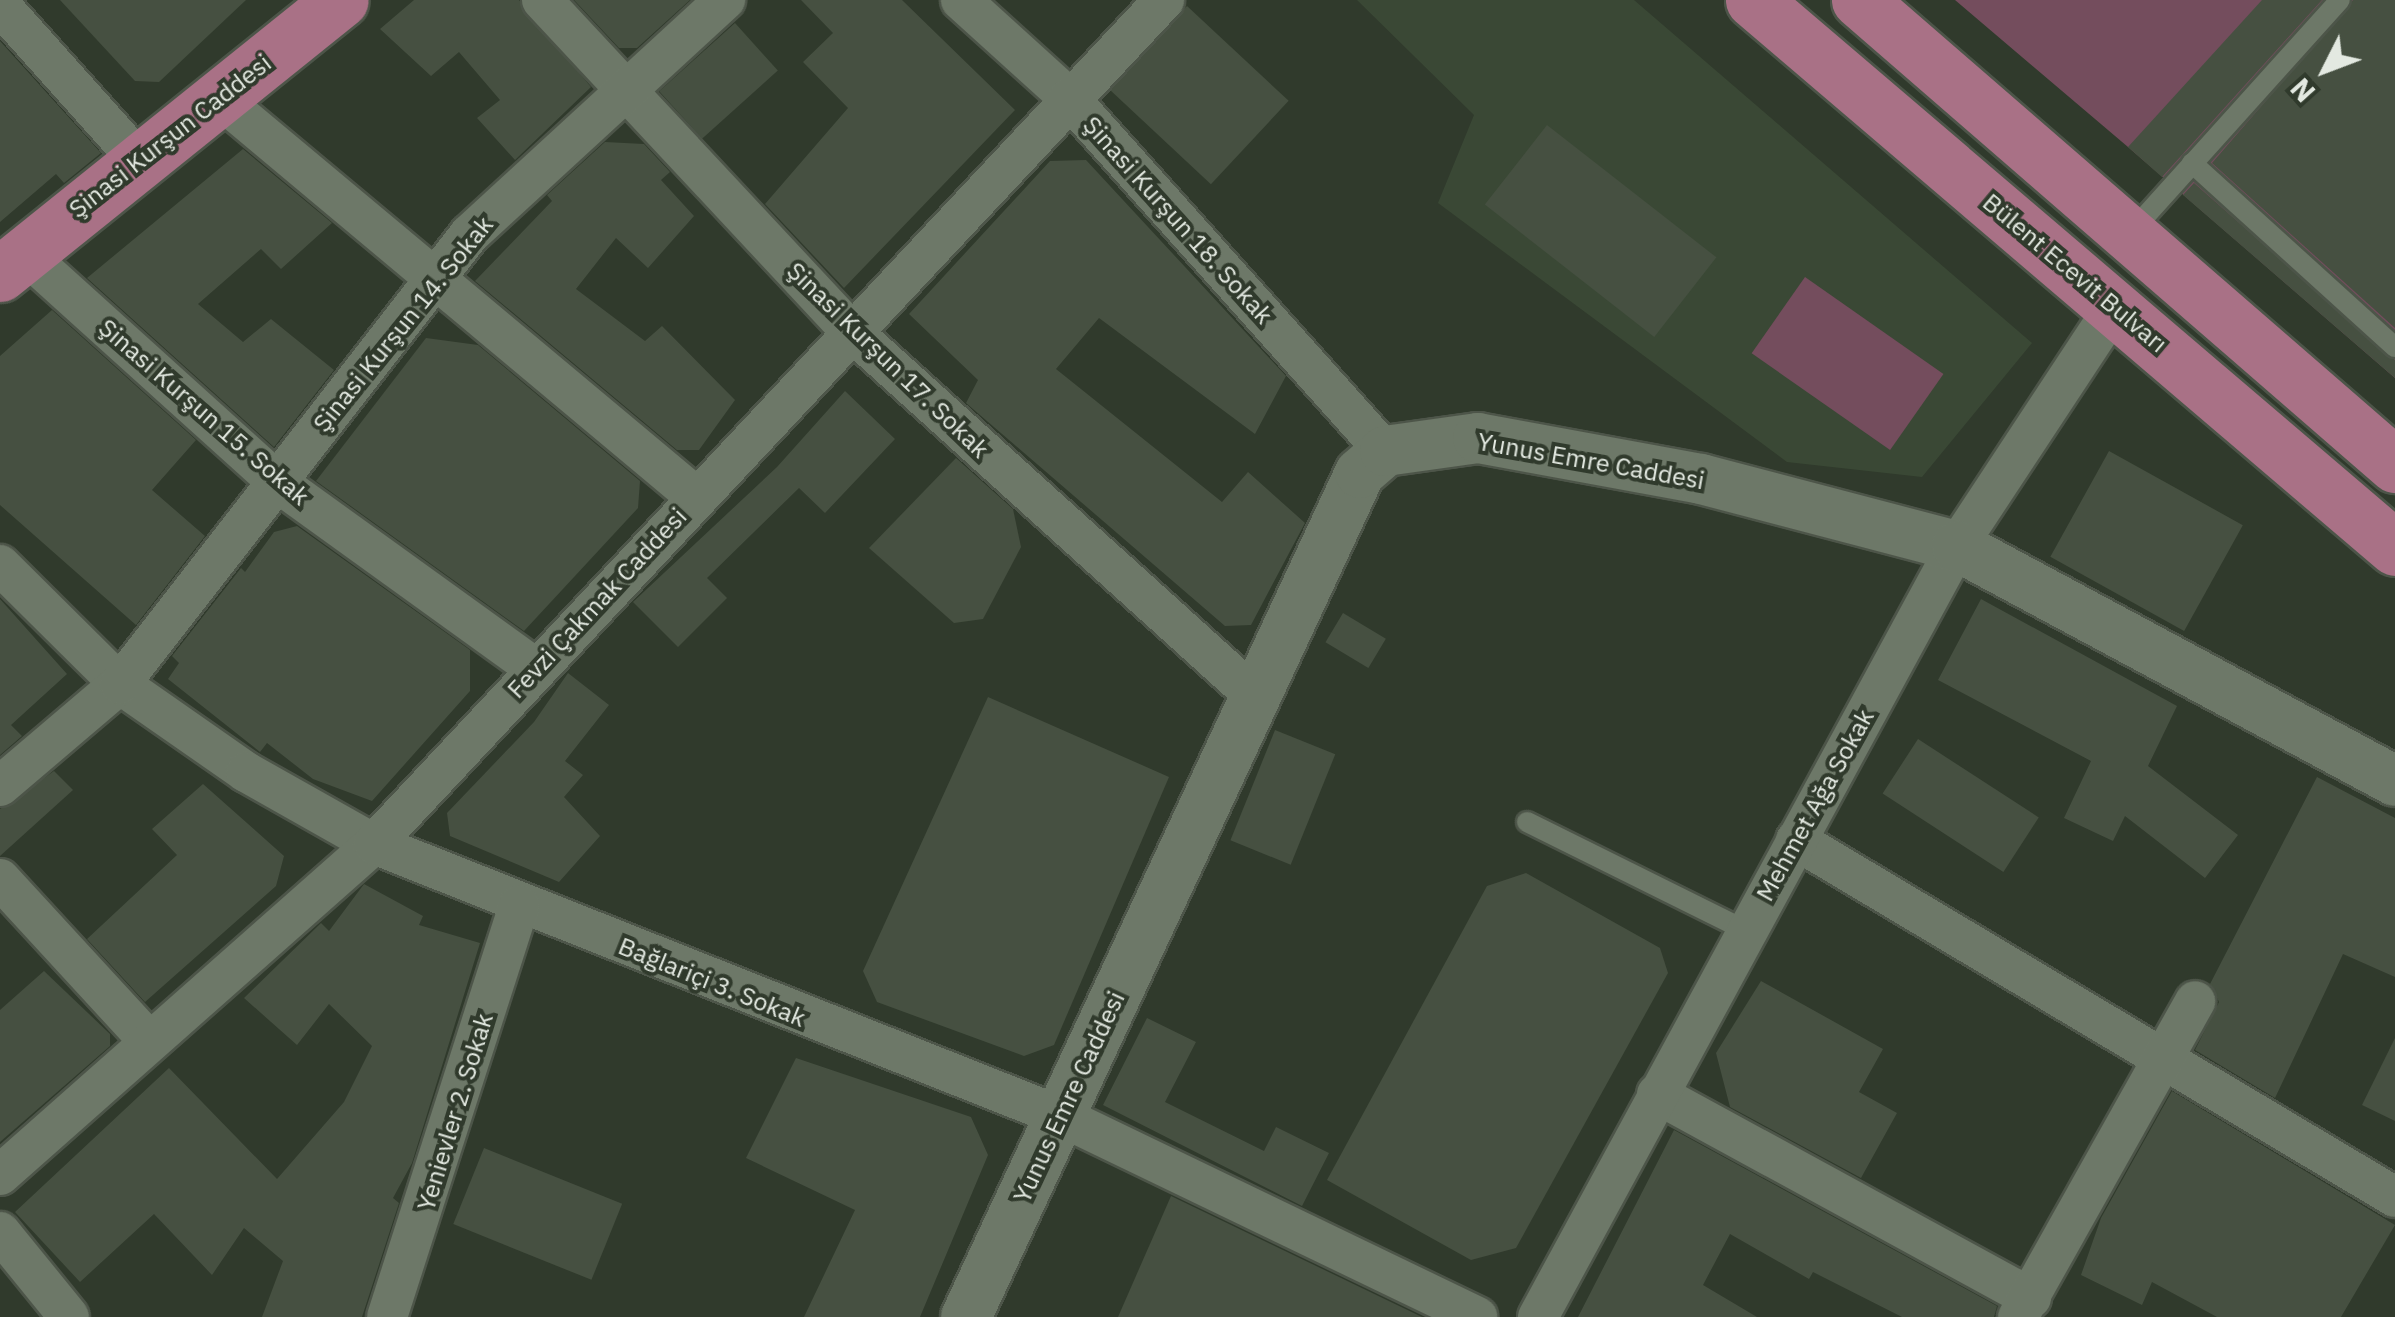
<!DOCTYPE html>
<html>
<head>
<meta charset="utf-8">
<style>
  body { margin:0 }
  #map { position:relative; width:2395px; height:1317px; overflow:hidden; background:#303a2c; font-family:"IBM Plex Sans",sans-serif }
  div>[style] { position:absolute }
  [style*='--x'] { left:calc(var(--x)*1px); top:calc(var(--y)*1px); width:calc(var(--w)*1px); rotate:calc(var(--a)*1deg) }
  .built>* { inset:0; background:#3a4835 }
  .green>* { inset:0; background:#744d5d; transform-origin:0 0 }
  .building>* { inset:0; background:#465041; transform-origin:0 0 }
  .roads { filter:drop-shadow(2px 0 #4d5549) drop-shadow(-2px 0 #4d5549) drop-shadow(0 2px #4d5549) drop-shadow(0 -2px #4d5549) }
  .service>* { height:20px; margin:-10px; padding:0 10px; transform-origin:10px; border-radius:10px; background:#6d7868 }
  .minor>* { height:40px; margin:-20px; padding:0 20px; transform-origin:20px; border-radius:20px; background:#6d7868 }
  .tertiary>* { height:50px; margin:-25px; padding:0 25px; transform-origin:25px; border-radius:25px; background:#6d7868 }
  .primary>* { height:55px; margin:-27.5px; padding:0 27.5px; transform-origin:27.5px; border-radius:27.5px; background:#a97186 }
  span { translate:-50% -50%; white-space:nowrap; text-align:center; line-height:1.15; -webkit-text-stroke:8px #303a2c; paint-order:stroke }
  .street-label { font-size:25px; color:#e3e9e1 }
  .north { position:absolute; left:2275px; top:20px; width:100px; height:100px; -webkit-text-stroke:8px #303a2c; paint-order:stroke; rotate:228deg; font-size:28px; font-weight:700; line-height:40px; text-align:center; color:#e3e9e1 }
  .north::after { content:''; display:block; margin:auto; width:35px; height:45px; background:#e3e9e1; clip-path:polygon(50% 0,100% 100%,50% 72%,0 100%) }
</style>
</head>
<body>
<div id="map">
  <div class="built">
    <i style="clip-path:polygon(1357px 0,1634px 0,2032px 343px,1922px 477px,1787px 462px,1438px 203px,1474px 115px)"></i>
  </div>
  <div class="green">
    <i style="clip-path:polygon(1955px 0,2395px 0,2395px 378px,2128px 147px)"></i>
    <i style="left:1805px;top:277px;width:169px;height:93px;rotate:35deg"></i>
  </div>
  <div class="building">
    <i style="clip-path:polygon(60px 0,246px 0,159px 82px,135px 81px)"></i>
    <i style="clip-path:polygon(414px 0,519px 0,591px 87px,515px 160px,477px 118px,500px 100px,459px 52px,431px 76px,380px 29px)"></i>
    <i style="clip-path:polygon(574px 0,690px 0,637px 48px,619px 48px)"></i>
    <i style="clip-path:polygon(801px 0,902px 0,1015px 110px,844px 288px,765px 204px,848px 108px,803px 62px,833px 33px)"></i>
    <i style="clip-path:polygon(2262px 0,2322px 0,2162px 177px,2128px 147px)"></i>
    <i style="clip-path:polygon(2353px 0,2395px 0,2395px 328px,2212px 163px)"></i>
    <i style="left:1187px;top:6px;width:139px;height:114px;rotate:43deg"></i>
    <i style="left:735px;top:23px;width:64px;height:102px;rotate:48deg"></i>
    <i style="clip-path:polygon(0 41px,101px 153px,64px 183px,56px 174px,0 222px)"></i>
    <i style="left:1547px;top:125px;width:215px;height:101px;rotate:38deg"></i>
    <i style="clip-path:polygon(605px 142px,644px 144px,670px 172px,661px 180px,694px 216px,648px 268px,616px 238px,576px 289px,645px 341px,662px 326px,735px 400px,699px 450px,677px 450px,475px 281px,552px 201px,547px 195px)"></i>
    <i style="clip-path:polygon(243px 149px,332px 223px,281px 269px,261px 249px,198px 304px,243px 342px,271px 319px,334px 370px,274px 447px,87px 278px)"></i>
    <i style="clip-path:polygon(1086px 160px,1286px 376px,1255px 434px,1099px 318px,1056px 369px,1222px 502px,1248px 472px,1305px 523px,1251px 625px,1225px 626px,966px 403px,978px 380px,909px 314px,1050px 161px)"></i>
    <i style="clip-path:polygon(2194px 183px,2395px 360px,2395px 378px,2183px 195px)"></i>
    <i style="clip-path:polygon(52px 310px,196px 440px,152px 490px,205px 536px,136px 625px,0 505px,0 356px)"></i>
    <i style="clip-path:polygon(426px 338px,478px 345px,640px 481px,638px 508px,524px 631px,316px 481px)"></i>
    <i style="clip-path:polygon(845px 391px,895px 439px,825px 513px,799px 488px,707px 578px,727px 598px,678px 647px,633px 602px,777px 467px)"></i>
    <i style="left:2109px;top:451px;width:153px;height:121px;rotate:29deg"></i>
    <i style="clip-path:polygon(956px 458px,1013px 509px,1021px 547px,983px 619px,954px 623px,869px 548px)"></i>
    <i style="clip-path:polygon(297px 526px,470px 650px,470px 691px,372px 801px,313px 779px,267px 743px,260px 752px,168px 679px,179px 663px,172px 656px,241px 568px,245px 572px,274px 532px)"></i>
    <i style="clip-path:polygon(0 599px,67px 674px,11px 725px,22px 736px,0 755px)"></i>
    <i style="clip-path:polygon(1981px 599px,2177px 706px,2148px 766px,2238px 835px,2205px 878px,2125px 816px,2113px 841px,2064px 818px,2091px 761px,1938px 680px)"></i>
    <i style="left:1343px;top:613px;width:50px;height:34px;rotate:31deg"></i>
    <i style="clip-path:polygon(568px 673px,609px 705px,565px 761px,583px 775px,564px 797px,600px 836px,559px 882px,450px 836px,447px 813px,534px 722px)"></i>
    <i style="clip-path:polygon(988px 697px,1169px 777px,1054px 1045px,1024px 1056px,877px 1002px,863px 971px)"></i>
    <i style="left:1275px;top:730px;width:65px;height:119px;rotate:22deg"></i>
    <i style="left:1918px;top:739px;width:144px;height:65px;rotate:33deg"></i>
    <i style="clip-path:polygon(54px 771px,73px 790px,0 856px,0 809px)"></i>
    <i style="clip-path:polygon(2317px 777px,2395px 818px,2395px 977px,2343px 954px,2275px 1098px,2195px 1050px,2219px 1002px,2210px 984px)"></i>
    <i style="clip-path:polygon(203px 784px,284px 856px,276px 886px,145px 1002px,87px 939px,177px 855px,152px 829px)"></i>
    <i style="clip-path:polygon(1526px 873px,1660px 948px,1668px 973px,1516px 1248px,1471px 1260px,1327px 1180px,1487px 886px)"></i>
    <i style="clip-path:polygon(364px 884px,423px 916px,419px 925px,480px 943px,412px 1163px,393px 1198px,399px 1203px,362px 1317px,262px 1317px,283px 1261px,244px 1228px,212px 1275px,154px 1214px,80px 1282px,15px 1212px,169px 1068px,277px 1179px,344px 1102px,372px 1046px,329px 1004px,297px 1045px,244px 998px,321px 923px,329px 931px)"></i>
    <i style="clip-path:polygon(44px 971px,110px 1034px,110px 1046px,0 1142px,0 1010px)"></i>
    <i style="clip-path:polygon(1761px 981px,1883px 1049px,1859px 1092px,1897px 1113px,1861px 1178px,1730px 1107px,1716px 1053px)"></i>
    <i style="clip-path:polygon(1147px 1018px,1196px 1042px,1165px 1102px,1264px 1151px,1276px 1127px,1329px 1153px,1302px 1206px,1103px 1105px)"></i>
    <i style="clip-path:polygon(2395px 1038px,2395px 1121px,2362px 1105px)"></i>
    <i style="clip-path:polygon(796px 1058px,971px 1117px,988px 1155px,920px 1317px,804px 1317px,855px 1210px,746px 1158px)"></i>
    <i style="clip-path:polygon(2172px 1091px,2395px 1225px,2341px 1317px,2217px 1317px,2152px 1282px,2142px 1305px,2081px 1275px,2101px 1218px)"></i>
    <i style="clip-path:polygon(1674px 1130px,1997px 1306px,1994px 1317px,1902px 1317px,1813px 1272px,1809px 1279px,1730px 1234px,1703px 1285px,1757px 1317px,1578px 1317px)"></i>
    <i style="left:484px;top:1148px;width:149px;height:82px;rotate:22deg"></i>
    <i style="clip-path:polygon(1171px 1196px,1422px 1317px,1118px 1317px)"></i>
  </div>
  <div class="roads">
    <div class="service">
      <i style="--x:2192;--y:163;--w:274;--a:42.2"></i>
      <i style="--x:2131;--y:232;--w:312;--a:-48"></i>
      <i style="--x:1527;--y:822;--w:246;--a:26.4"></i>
    </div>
    <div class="minor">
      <i style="--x:542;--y:0;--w:451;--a:47"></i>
      <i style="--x:850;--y:330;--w:547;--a:42.11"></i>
      <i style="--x:961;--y:0;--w:146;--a:42.2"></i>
      <i style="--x:1069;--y:98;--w:474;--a:48.2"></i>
      <i style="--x:0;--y:5;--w:204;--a:48.2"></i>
      <i style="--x:218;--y:97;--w:622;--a:39.91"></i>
      <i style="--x:24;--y:253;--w:341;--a:42.1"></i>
      <i style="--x:277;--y:482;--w:318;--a:35.8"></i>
      <i style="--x:0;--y:565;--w:169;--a:44.8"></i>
      <i style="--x:120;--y:684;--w:154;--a:34.9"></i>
      <i style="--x:246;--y:772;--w:147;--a:29.4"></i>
      <i style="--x:374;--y:844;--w:738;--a:21.63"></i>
      <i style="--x:1060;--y:1116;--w:463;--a:25.7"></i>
      <i style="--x:0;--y:786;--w:157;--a:-40.4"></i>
      <i style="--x:120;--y:684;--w:569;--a:-52.14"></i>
      <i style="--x:469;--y:235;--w:348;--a:-42.6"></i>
      <i style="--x:1796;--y:840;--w:697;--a:30.79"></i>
      <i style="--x:0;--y:879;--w:217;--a:47.4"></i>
      <i style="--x:1657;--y:1094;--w:426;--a:28.6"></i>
      <i style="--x:0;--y:1175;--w:499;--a:-41.5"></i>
      <i style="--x:374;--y:844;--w:1156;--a:-46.89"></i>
      <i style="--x:0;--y:1232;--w:109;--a:50.9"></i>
      <i style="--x:387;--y:1317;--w:432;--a:-72.2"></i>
      <i style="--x:1538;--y:1317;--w:877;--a:-61.48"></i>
      <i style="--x:1957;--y:546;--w:287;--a:-56.6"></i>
      <i style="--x:2018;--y:1317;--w:362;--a:-60.7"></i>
    </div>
    <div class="tertiary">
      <i style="--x:966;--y:1317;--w:931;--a:-64.98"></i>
      <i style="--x:1360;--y:473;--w:33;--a:-41"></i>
      <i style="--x:1385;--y:451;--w:94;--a:-8"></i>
      <i style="--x:1478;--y:438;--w:227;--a:10.4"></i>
      <i style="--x:1701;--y:479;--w:265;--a:14.7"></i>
      <i style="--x:1957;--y:546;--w:497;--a:28.2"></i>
    </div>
    <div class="primary">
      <i style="--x:1753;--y:0;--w:844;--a:40.48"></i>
      <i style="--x:1859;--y:0;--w:710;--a:40.94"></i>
      <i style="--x:0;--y:274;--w:437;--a:-38.8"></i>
    </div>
  </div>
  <div class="street-label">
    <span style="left:170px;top:136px;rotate:-38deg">Şinasi Kurşun Caddesi</span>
    <span style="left:1178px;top:220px;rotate:48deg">Şinasi Kurşun 18. Sokak</span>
    <span style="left:2075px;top:273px;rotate:40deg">Bülent Ecevit Bulvarı</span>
    <span style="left:403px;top:324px;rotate:-51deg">Şinasi Kurşun 14. Sokak</span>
    <span style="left:888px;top:360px;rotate:44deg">Şinasi Kurşun 17. Sokak</span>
    <span style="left:204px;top:412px;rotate:41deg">Şinasi Kurşun 15. Sokak</span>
    <span style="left:1591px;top:461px;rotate:10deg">Yunus Emre Caddesi</span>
    <span style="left:597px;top:603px;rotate:-47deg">Fevzi Çakmak Caddesi</span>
    <span style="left:1815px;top:805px;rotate:-61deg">Mehmet Ağa Sokak</span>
    <span style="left:712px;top:982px;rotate:22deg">Bağlariçi 3. Sokak</span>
    <span style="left:1069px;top:1097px;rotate:-65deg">Yunus Emre Caddesi</span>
    <span style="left:455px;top:1112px;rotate:-73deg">Yenievler 2. Sokak</span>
  </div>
  <div class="north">N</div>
</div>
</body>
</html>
